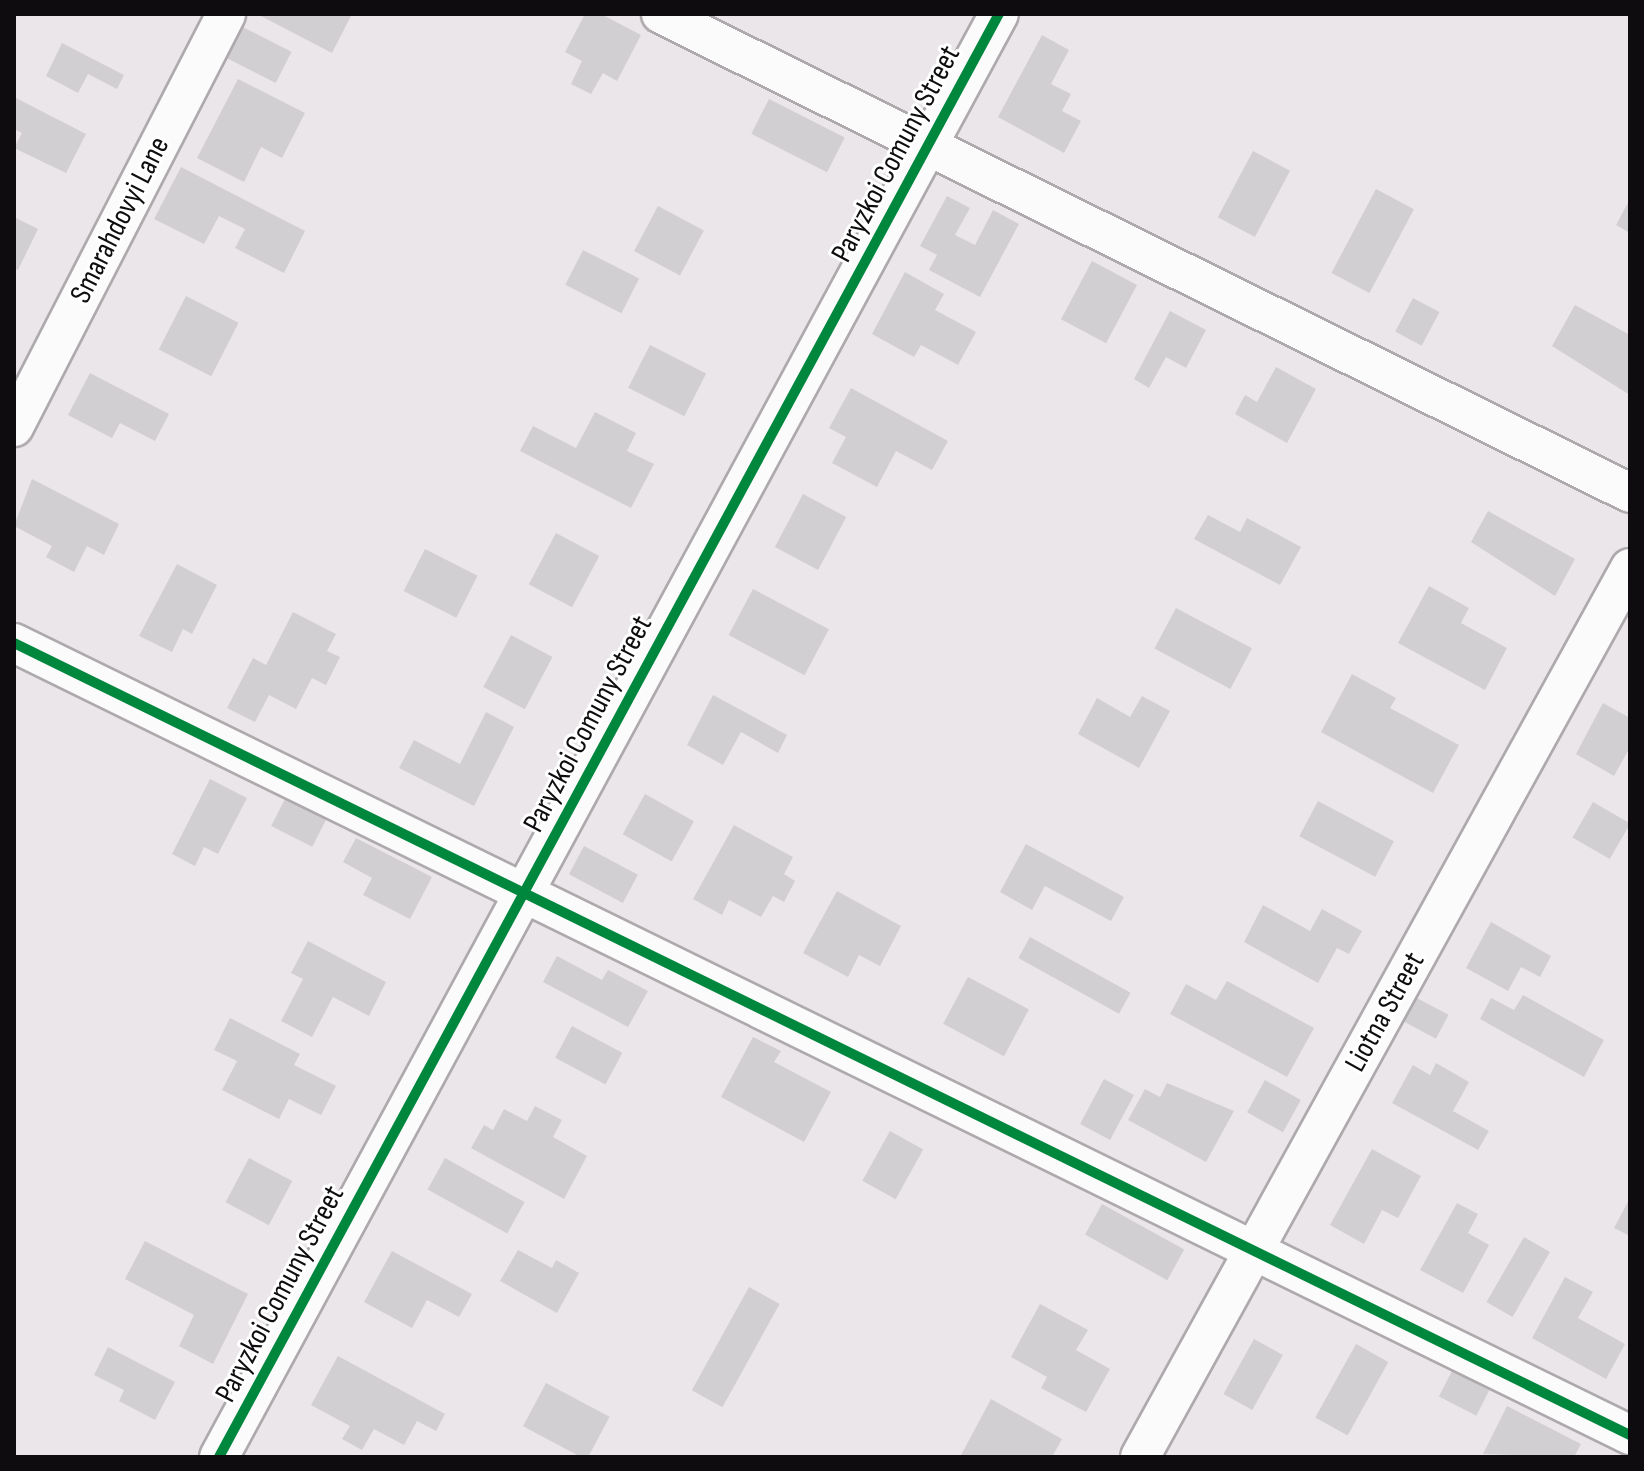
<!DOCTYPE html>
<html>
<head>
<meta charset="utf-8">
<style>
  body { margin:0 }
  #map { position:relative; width:1644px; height:1471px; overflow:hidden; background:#ebe6ea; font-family:"Sofia Sans Condensed",sans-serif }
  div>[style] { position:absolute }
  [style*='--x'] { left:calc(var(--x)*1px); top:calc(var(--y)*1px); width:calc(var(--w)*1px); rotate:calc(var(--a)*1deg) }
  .building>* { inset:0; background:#d2cfd2; transform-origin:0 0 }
  .roads { filter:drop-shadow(2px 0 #ada9ac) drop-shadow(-2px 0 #ada9ac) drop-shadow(0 2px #ada9ac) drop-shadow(0 -2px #ada9ac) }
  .minor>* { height:38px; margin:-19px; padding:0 19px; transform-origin:19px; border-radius:19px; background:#fcfbfc }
  .cycleway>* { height:10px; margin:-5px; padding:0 5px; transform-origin:5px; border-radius:5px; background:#00873e }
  span { translate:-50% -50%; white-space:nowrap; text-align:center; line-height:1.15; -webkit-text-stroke:6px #fff; paint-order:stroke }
  .street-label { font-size:30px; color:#0e0c0e }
  .frame { position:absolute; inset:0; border:16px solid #0e0c0e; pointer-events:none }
</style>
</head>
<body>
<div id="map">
  <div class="building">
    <i style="clip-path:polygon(257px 14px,352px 14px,332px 53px)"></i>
    <i style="clip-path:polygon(585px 14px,601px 14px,641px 35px,617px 81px,603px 73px,591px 94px,571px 84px,582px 61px,565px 52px)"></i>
    <i style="left:239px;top:25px;width:59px;height:35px;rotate:27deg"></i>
    <i style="clip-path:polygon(1042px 35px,1069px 50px,1051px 84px,1071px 94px,1062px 111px,1081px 121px,1064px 153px,998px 117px)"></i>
    <i style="clip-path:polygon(62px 43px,124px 75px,117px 89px,88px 74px,78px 93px,46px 76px)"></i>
    <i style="clip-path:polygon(238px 79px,305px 113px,282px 158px,261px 147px,244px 182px,197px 158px)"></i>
    <i style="clip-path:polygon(14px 97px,86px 134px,66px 173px,14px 148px,22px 133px,14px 129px)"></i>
    <i style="left:769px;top:99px;width:85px;height:39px;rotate:27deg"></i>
    <i style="left:1253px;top:151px;width:42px;height:75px;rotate:28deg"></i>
    <i style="clip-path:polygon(181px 167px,305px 231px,284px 273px,235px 248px,245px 229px,219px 216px,204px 244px,154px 219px)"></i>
    <i style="left:1376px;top:189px;width:43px;height:95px;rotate:28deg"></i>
    <i style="clip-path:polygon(947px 196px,970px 208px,955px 235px,975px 245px,993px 210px,1019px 224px,980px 297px,929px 270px,937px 255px,920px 246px)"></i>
    <i style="clip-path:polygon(1630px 199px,1630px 233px,1616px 225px)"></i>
    <i style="left:658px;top:206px;width:52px;height:51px;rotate:28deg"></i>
    <i style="clip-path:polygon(14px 217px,38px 229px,18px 270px,14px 268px)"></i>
    <i style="left:583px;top:250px;width:63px;height:39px;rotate:27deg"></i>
    <i style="left:1092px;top:261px;width:51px;height:66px;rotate:28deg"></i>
    <i style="clip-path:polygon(905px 272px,944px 294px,935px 310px,976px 332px,958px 365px,921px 345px,914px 357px,872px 334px)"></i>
    <i style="left:186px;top:296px;width:59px;height:60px;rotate:27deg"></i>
    <i style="left:1413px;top:298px;width:30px;height:38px;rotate:28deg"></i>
    <i style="clip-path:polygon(1575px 305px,1630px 335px,1630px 395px,1552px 346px)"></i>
    <i style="clip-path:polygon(1170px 311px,1206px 330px,1186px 368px,1166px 357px,1149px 388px,1134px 379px)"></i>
    <i style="left:650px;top:345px;width:63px;height:48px;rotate:27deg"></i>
    <i style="clip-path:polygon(1276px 367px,1316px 389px,1287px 443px,1235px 414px,1245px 395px,1257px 402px)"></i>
    <i style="clip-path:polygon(90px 373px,169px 414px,155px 441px,120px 423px,112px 438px,68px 415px)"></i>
    <i style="clip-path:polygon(851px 388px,948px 441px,932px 470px,896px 451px,877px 487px,832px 463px,846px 437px,829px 428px)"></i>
    <i style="clip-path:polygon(595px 412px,636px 433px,627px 451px,654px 464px,631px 508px,520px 451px,533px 426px,576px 448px)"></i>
    <i style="clip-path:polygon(32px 479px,119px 524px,104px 555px,87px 546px,74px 572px,46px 557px,52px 546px,14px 526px)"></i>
    <i style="left:803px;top:494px;width:49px;height:60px;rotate:28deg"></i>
    <i style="clip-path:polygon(1488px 511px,1575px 559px,1555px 596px,1471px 542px)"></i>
    <i style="clip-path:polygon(1208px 515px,1240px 532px,1247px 518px,1301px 547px,1280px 585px,1194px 539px)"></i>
    <i style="left:556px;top:533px;width:49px;height:58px;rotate:28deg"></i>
    <i style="left:425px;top:549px;width:59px;height:47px;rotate:27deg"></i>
    <i style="clip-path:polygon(177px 564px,217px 585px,192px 634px,183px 629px,172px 652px,139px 636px)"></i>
    <i style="clip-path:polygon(1429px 586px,1469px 608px,1461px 623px,1507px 648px,1485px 690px,1398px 643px)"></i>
    <i style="left:753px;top:589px;width:86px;height:52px;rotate:28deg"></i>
    <i style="left:1176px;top:608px;width:86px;height:46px;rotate:28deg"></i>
    <i style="clip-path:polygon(293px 612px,336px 634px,327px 651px,340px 657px,326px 685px,312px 678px,296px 709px,269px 695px,255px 722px,227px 708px,253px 658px,266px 665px)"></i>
    <i style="left:511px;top:635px;width:47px;height:59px;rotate:28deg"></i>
    <i style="clip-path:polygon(1352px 674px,1396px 698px,1390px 708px,1459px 745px,1433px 793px,1321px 732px)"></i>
    <i style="clip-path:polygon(713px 695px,787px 735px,778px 753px,741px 732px,723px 765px,687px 745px)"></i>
    <i style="clip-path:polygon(1142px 696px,1170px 711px,1139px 768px,1078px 734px,1097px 698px,1130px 717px)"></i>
    <i style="clip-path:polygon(1603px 703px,1630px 718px,1630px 747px,1614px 776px,1576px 754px)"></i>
    <i style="clip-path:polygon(486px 712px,514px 727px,474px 806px,399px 768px,414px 740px,460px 764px)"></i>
    <i style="clip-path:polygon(210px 779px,247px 798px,218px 854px,204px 847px,195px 866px,172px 854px)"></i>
    <i style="left:288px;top:793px;width:46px;height:37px;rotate:27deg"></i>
    <i style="left:645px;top:794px;width:56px;height:46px;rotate:29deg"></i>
    <i style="left:1318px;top:801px;width:86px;height:40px;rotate:28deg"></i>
    <i style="left:1593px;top:802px;width:43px;height:41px;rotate:30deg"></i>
    <i style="clip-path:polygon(734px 825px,793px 857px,784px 874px,795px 881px,784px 902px,773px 896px,761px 917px,729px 900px,722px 915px,693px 899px)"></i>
    <i style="clip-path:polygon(356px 838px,432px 877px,410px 919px,363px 895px,372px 878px,343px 862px)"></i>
    <i style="clip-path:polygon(1026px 844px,1124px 897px,1111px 921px,1045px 886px,1032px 910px,1000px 892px)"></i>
    <i style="left:584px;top:846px;width:61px;height:32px;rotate:28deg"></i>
    <i style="clip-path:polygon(837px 891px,901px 926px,880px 966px,859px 955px,848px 977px,803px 953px)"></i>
    <i style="clip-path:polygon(1263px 905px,1310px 931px,1322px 909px,1362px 931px,1349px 954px,1337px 948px,1318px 983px,1244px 942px)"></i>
    <i style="clip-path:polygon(1491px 922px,1551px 956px,1540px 977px,1521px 967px,1508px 991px,1466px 968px)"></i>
    <i style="left:1030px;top:937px;width:115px;height:24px;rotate:29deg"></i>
    <i style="clip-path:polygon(308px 941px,386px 982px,369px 1016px,333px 997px,312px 1037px,281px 1021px,303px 979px,291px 973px)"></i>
    <i style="clip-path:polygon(557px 956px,602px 980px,608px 970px,648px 991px,628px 1027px,543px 982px)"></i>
    <i style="left:968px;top:977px;width:69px;height:53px;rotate:28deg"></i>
    <i style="clip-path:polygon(1227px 981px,1314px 1028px,1287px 1077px,1170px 1014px,1186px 984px,1216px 1000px)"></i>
    <i style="clip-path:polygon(1523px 995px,1604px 1040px,1584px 1077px,1480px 1019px,1491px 998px,1514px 1010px)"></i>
    <i style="left:1415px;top:997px;width:38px;height:27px;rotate:28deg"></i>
    <i style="clip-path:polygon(230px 1018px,300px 1054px,294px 1065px,336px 1086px,321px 1115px,289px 1099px,279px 1119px,222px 1090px,237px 1061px,214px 1050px)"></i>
    <i style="left:572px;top:1026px;width:57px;height:36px;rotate:28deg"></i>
    <i style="clip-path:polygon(753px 1037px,781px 1051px,774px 1062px,831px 1092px,804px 1142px,721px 1097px)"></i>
    <i style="clip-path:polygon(1436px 1063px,1469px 1082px,1453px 1111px,1489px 1131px,1478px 1150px,1392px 1103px,1413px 1065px,1430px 1075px)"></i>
    <i style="left:1104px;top:1079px;width:34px;height:51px;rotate:28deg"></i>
    <i style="left:1265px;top:1080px;width:41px;height:37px;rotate:29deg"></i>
    <i style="clip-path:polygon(1167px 1083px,1234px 1111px,1206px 1162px,1128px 1120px,1145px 1089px,1160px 1097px)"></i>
    <i style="clip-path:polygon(535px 1106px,562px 1120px,553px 1137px,587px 1156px,564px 1199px,471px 1148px,484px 1125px,493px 1130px,504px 1109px,527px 1121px)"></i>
    <i style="left:890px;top:1131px;width:38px;height:57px;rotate:29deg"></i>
    <i style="clip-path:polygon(1372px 1149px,1421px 1176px,1398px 1218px,1382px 1210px,1364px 1244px,1330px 1225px)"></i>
    <i style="left:249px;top:1158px;width:49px;height:50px;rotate:28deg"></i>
    <i style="left:445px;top:1158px;width:91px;height:36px;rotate:29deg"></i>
    <i style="clip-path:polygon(1630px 1198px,1630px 1236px,1614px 1228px)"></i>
    <i style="clip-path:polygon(1457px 1203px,1478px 1214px,1468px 1233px,1489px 1245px,1463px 1293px,1420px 1270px)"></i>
    <i style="left:1102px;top:1204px;width:94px;height:35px;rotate:29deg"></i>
    <i style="left:1524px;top:1237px;width:30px;height:75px;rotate:30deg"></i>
    <i style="clip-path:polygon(145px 1241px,248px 1294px,213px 1364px,179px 1346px,194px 1315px,125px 1279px)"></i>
    <i style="clip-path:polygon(518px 1250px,552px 1268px,556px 1260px,579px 1273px,557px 1313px,500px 1281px)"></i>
    <i style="clip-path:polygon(392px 1251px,472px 1294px,459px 1317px,427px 1300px,412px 1328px,364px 1302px)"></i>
    <i style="clip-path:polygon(1565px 1277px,1593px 1292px,1578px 1318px,1625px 1344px,1606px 1379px,1532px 1338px)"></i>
    <i style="left:749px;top:1287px;width:35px;height:118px;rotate:29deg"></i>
    <i style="clip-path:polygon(1040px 1304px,1088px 1330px,1076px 1350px,1110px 1369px,1086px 1412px,1041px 1388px,1047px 1377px,1011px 1357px)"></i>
    <i style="left:1254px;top:1339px;width:33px;height:63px;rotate:29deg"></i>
    <i style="left:1356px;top:1344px;width:37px;height:84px;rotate:29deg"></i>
    <i style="clip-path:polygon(108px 1347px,175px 1382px,155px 1420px,119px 1401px,124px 1390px,94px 1375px)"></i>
    <i style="clip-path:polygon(338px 1356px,445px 1414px,436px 1431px,417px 1421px,404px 1445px,374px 1429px,362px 1450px,342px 1439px,350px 1426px,311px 1405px)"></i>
    <i style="left:1453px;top:1369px;width:42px;height:31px;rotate:27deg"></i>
    <i style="left:546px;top:1383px;width:72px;height:49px;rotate:28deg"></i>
    <i style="clip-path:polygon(991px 1399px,1062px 1439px,1052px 1457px,960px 1457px)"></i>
    <i style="clip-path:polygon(1507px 1406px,1581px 1444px,1574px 1457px,1483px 1454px)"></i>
  </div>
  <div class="roads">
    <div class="minor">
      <i style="--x:661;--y:14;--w:1081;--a:26.3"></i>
      <i style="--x:14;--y:427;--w:464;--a:-62.8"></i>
      <i style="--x:14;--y:643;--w:1800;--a:26.11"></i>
      <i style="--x:219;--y:1457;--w:1640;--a:-61.61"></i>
      <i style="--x:1140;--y:1457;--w:1015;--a:-61.14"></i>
    </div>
  </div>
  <div class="cycleway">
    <i style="--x:14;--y:643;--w:1800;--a:26.11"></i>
    <i style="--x:219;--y:1457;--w:1640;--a:-61.61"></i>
  </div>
  <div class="street-label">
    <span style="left:896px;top:154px;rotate:-62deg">Paryzkoi Comuny Street</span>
    <span style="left:120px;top:220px;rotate:-63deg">Smarahdovyi Lane</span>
    <span style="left:588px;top:724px;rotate:-62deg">Paryzkoi Comuny Street</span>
    <span style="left:1385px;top:1012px;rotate:-61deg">Liotna Street</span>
    <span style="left:280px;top:1294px;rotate:-62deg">Paryzkoi Comuny Street</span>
  </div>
  <div class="frame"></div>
</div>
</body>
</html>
